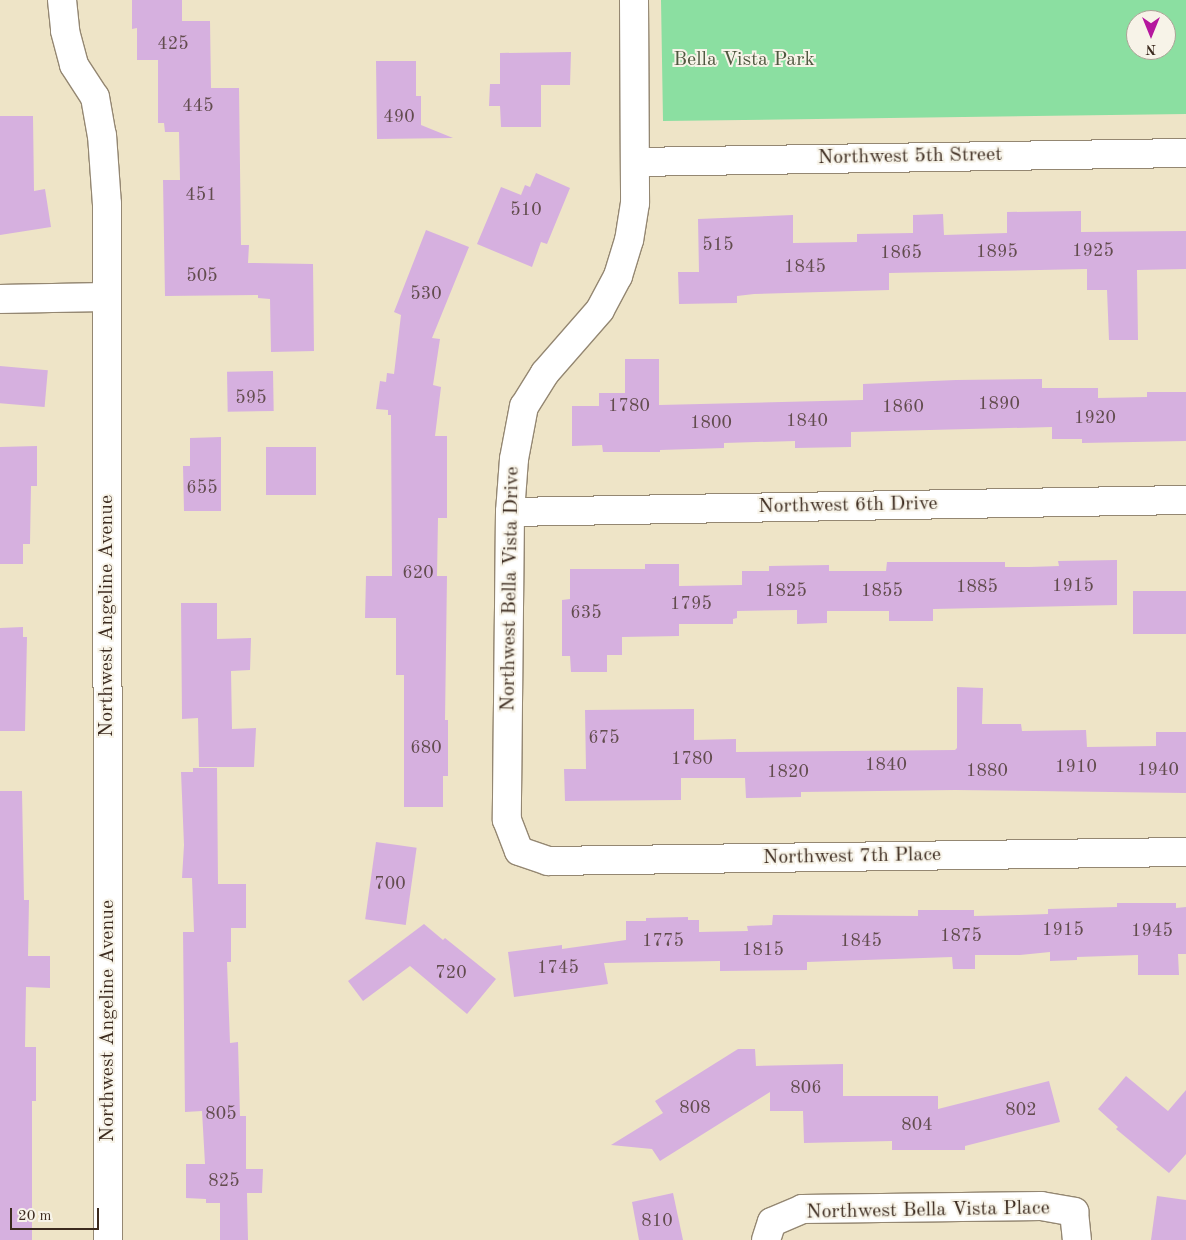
<!DOCTYPE html>
<html>
<head>
<meta charset="utf-8">
<style>
  body { margin:0 }
  #map { position:relative; width:1186px; height:1240px; overflow:hidden; background:#eee4c7; font-family:"Old Standard TT",serif }
  div>[style] { position:absolute }
  [style*='--x'] { left:calc(var(--x)*1px); top:calc(var(--y)*1px); width:calc(var(--w)*1px); rotate:calc(var(--a)*1deg) }
  .green>* { inset:0; background:#8bdfa1 }
  .building>* { inset:0; background:#d6b0df; transform-origin:0 0 }
  .roads { filter:drop-shadow(1px 0 #948772) drop-shadow(-1px 0 #948772) drop-shadow(0 1px #948772) drop-shadow(0 -1px #948772) }
  .street>* { height:28px; margin:-14px; padding:0 14px; transform-origin:14px; border-radius:14px; background:#fff }
  span { translate:-50% -50%; white-space:nowrap; text-align:center; line-height:1.15; -webkit-text-stroke:4px #f7f3e8; paint-order:stroke }
  .number-label { font-size:18px; color:#624c4e }
  .number-label span { -webkit-text-stroke-width:0 }
  .park-label { font-size:20px; color:#4f573f }
  .street-label { font-size:20px; color:#3b2a1e }
  .north { position:absolute; left:1126px; top:10px; width:50px; height:50px; box-sizing:border-box; background:#f7f3e8; border:1px solid #aca397; border-radius:50%; rotate:180deg; font-size:14px; font-weight:700; line-height:20px; text-align:center; color:#3b2a1e }
  .north::after { content:''; display:block; margin:auto; width:18px; height:22px; background:#b5179e; clip-path:polygon(50% 0,100% 100%,50% 72%,0 100%) }
  .scale { position:absolute; left:10px; top:1208px; width:89px; height:22px; box-sizing:border-box; border:2px solid #3b2a1e; border-top:0; padding-left:6px; font-size:15px; line-height:18px; white-space:nowrap; color:#3b2a1e; -webkit-text-stroke:4px #f7f3e8; paint-order:stroke }
</style>
</head>
<body>
<div id="map">
  <div class="green">
    <i style="clip-path:polygon(evenodd,661px 0,1186px 0,1186px 114px,663px 121px,661px 0,1136px 20px,1166px 20px,1166px 50px,1136px 50px,1136px 20px)"></i>
  </div>
  <div class="building">
    <i style="clip-path:polygon(132px 0,182px 0,182px 21px,210px 21px,211px 88px,239px 88px,241px 245px,249px 245px,248px 263px,313px 264px,314px 351px,271px 352px,270px 299px,258px 298px,258px 295px,165px 296px,163px 180px,180px 180px,179px 132px,165px 132px,164px 123px,158px 123px,158px 60px,137px 60px,137px 28px,132px 29px)"></i>
    <i style="clip-path:polygon(571px 52px,570px 85px,541px 85px,541px 127px,501px 127px,500px 106px,489px 106px,490px 84px,500px 84px,500px 53px)"></i>
    <i style="clip-path:polygon(376px 61px,416px 61px,416px 96px,421px 96px,421px 125px,453px 138px,377px 139px)"></i>
    <i style="clip-path:polygon(0 116px,33px 116px,34px 191px,45px 189px,51px 227px,0 235px)"></i>
    <i style="clip-path:polygon(536px 173px,570px 188px,547px 244px,541px 242px,532px 267px,477px 244px,501px 187px,521px 195px,525px 185px,530px 187px)"></i>
    <i style="clip-path:polygon(1081px 211px,1081px 232px,1186px 231px,1186px 269px,1137px 270px,1138px 340px,1109px 340px,1107px 290px,1087px 290px,1087px 269px,889px 273px,889px 290px,754px 294px,737px 296px,737px 303px,679px 304px,678px 272px,699px 272px,698px 219px,793px 215px,793px 243px,857px 242px,857px 234px,913px 233px,913px 215px,943px 214px,944px 235px,1007px 233px,1007px 212px)"></i>
    <i style="clip-path:polygon(426px 230px,469px 247px,432px 338px,440px 339px,433px 385px,441px 387px,435px 436px,447px 436px,447px 518px,438px 518px,437px 576px,447px 576px,445px 720px,448px 720px,448px 776px,443px 776px,443px 807px,404px 807px,404px 675px,396px 675px,396px 618px,365px 618px,366px 576px,392px 576px,391px 415px,388px 415px,388px 410px,376px 409px,380px 381px,386px 382px,387px 373px,394px 374px,401px 315px,394px 312px)"></i>
    <i style="clip-path:polygon(625px 359px,659px 359px,659px 405px,863px 400px,863px 384px,956px 380px,1042px 379px,1042px 388px,1098px 388px,1098px 398px,1147px 397px,1147px 392px,1186px 392px,1186px 441px,1082px 443px,1082px 439px,1052px 439px,1052px 427px,851px 432px,851px 447px,795px 448px,795px 441px,724px 443px,724px 448px,660px 450px,660px 452px,603px 452px,602px 445px,572px 446px,572px 406px,599px 406px,599px 393px,625px 393px)"></i>
    <i style="left:0;top:366px;width:48px;height:37px;rotate:5deg"></i>
    <i style="left:273px;top:371px;width:40px;height:46px;rotate:89deg"></i>
    <i style="clip-path:polygon(221px 437px,221px 511px,184px 511px,183px 466px,190px 466px,190px 438px)"></i>
    <i style="clip-path:polygon(37px 446px,37px 486px,31px 486px,30px 544px,23px 544px,23px 564px,0 564px,0 447px)"></i>
    <i style="left:266px;top:447px;width:50px;height:48px"></i>
    <i style="clip-path:polygon(1117px 560px,1117px 605px,933px 609px,933px 621px,889px 621px,889px 611px,827px 611px,827px 623px,797px 624px,797px 610px,737px 611px,737px 618px,733px 619px,733px 624px,679px 624px,679px 636px,622px 637px,622px 655px,607px 655px,607px 672px,571px 672px,570px 656px,562px 656px,562px 600px,570px 599px,570px 569px,645px 569px,645px 564px,679px 564px,679px 586px,742px 585px,742px 571px,769px 571px,769px 566px,829px 565px,829px 571px,886px 571px,887px 562px,1005px 562px,1005px 567px,1029px 567px,1059px 566px,1058px 561px)"></i>
    <i style="left:1133px;top:591px;width:53px;height:43px"></i>
    <i style="clip-path:polygon(181px 603px,217px 603px,217px 639px,251px 638px,250px 670px,231px 671px,232px 729px,256px 728px,254px 767px,199px 767px,198px 718px,182px 719px)"></i>
    <i style="clip-path:polygon(23px 627px,23px 637px,27px 637px,25px 731px,0 731px,0 628px)"></i>
    <i style="clip-path:polygon(957px 687px,983px 688px,982px 724px,1021px 724px,1022px 731px,1086px 730px,1087px 747px,1156px 746px,1156px 732px,1186px 732px,1186px 793px,955px 790px,801px 792px,801px 797px,746px 798px,745px 778px,681px 778px,681px 800px,565px 801px,564px 769px,586px 769px,585px 710px,694px 709px,694px 740px,736px 739px,736px 752px,955px 750px,957px 748px)"></i>
    <i style="clip-path:polygon(193px 768px,217px 768px,218px 884px,246px 884px,246px 928px,231px 928px,231px 962px,227px 962px,230px 1043px,238px 1042px,240px 1116px,246px 1116px,246px 1169px,263px 1169px,262px 1193px,247px 1193px,248px 1240px,220px 1240px,220px 1203px,206px 1203px,206px 1199px,186px 1198px,186px 1164px,205px 1164px,202px 1111px,185px 1112px,183px 932px,194px 932px,192px 878px,182px 878px,184px 845px,181px 772px,193px 772px)"></i>
    <i style="clip-path:polygon(0 791px,22px 791px,24px 900px,29px 900px,28px 956px,50px 956px,50px 988px,26px 987px,25px 1047px,36px 1047px,36px 1101px,32px 1101px,32px 1240px,0 1240px)"></i>
    <i style="left:376px;top:842px;width:41px;height:78px;rotate:8deg"></i>
    <i style="clip-path:polygon(1117px 903px,1176px 903px,1176px 908px,1186px 907px,1186px 954px,1178px 954px,1179px 975px,1138px 975px,1138px 955px,1077px 957px,1077px 960px,1050px 961px,1050px 952px,1020px 955px,975px 955px,975px 969px,953px 969px,952px 957px,807px 962px,807px 970px,720px 971px,720px 961px,604px 963px,608px 984px,514px 997px,508px 952px,562px 945px,562px 949px,626px 940px,626px 921px,646px 921px,646px 918px,688px 917px,688px 920px,699px 920px,699px 932px,748px 931px,747px 926px,772px 925px,773px 915px,918px 916px,918px 910px,974px 910px,974px 916px,1019px 915px,1048px 914px,1048px 909px,1117px 907px)"></i>
    <i style="clip-path:polygon(424px 924px,443px 940px,445px 938px,496px 979px,467px 1014px,410px 966px,363px 1001px,348px 981px)"></i>
    <i style="clip-path:polygon(738px 1049px,755px 1049px,756px 1066px,843px 1064px,843px 1096px,938px 1096px,938px 1109px,1049px 1081px,1060px 1122px,965px 1146px,965px 1150px,892px 1150px,892px 1141px,804px 1143px,803px 1111px,770px 1111px,770px 1092px,660px 1161px,652px 1149px,611px 1145px,663px 1113px,655px 1101px)"></i>
    <i style="clip-path:polygon(1126px 1076px,1168px 1111px,1186px 1090px,1186px 1154px,1169px 1173px,1116px 1129px,1118px 1127px,1098px 1109px)"></i>
    <i style="clip-path:polygon(673px 1193px,683px 1240px,639px 1240px,632px 1202px)"></i>
    <i style="clip-path:polygon(1157px 1196px,1186px 1200px,1186px 1240px,1151px 1240px)"></i>
  </div>
  <div class="roads">
    <div class="street">
      <i style="--x:62;--y:0;--w:31;--a:84"></i>
      <i style="--x:65;--y:31;--w:35;--a:75"></i>
      <i style="--x:74;--y:65;--w:38;--a:57"></i>
      <i style="--x:95;--y:97;--w:39;--a:80"></i>
      <i style="--x:102;--y:135;--w:69;--a:85.9"></i>
      <i style="--x:107;--y:204;--w:1036;--a:89.94"></i>
      <i style="--x:634;--y:0;--w:203;--a:89.7"></i>
      <i style="--x:635;--y:203;--w:37;--a:99"></i>
      <i style="--x:629;--y:240;--w:38;--a:107"></i>
      <i style="--x:618;--y:276;--w:38;--a:118"></i>
      <i style="--x:600;--y:310;--w:84;--a:131.1"></i>
      <i style="--x:545;--y:373;--w:39;--a:122"></i>
      <i style="--x:524;--y:406;--w:54;--a:100.7"></i>
      <i style="--x:514;--y:459;--w:53;--a:94.3"></i>
      <i style="--x:510;--y:512;--w:308;--a:90.6"></i>
      <i style="--x:507;--y:820;--w:33;--a:69"></i>
      <i style="--x:519;--y:851;--w:31;--a:19"></i>
      <i style="--x:548;--y:861;--w:638;--a:-0.81"></i>
      <i style="--x:635;--y:162;--w:551;--a:-0.94"></i>
      <i style="--x:0;--y:299;--w:105;--a:-1.1"></i>
      <i style="--x:510;--y:512;--w:676;--a:-1.02"></i>
      <i style="--x:766;--y:1240;--w:19;--a:-72"></i>
      <i style="--x:772;--y:1222;--w:33;--a:-23"></i>
      <i style="--x:802;--y:1209;--w:239;--a:-0.7"></i>
      <i style="--x:1041;--y:1206;--w:34;--a:10"></i>
      <i style="--x:1074;--y:1212;--w:28;--a:84"></i>
    </div>
  </div>
  <div class="number-label">
    <span style="left:173px;top:44px">425</span>
    <span style="left:198px;top:106px">445</span>
    <span style="left:399px;top:117px">490</span>
    <span style="left:201px;top:195px">451</span>
    <span style="left:526px;top:210px">510</span>
    <span style="left:718px;top:245px">515</span>
    <span style="left:1093px;top:251px">1925</span>
    <span style="left:997px;top:252px">1895</span>
    <span style="left:901px;top:253px">1865</span>
    <span style="left:805px;top:267px">1845</span>
    <span style="left:202px;top:276px">505</span>
    <span style="left:426px;top:294px">530</span>
    <span style="left:251px;top:398px">595</span>
    <span style="left:999px;top:404px">1890</span>
    <span style="left:629px;top:406px">1780</span>
    <span style="left:903px;top:407px">1860</span>
    <span style="left:1095px;top:418px">1920</span>
    <span style="left:807px;top:421px">1840</span>
    <span style="left:711px;top:423px">1800</span>
    <span style="left:202px;top:488px">655</span>
    <span style="left:418px;top:573px">620</span>
    <span style="left:1073px;top:586px">1915</span>
    <span style="left:977px;top:587px">1885</span>
    <span style="left:786px;top:591px">1825</span>
    <span style="left:882px;top:591px">1855</span>
    <span style="left:691px;top:604px">1795</span>
    <span style="left:586px;top:613px">635</span>
    <span style="left:604px;top:738px">675</span>
    <span style="left:426px;top:748px">680</span>
    <span style="left:692px;top:759px">1780</span>
    <span style="left:886px;top:765px">1840</span>
    <span style="left:1076px;top:767px">1910</span>
    <span style="left:1158px;top:770px">1940</span>
    <span style="left:987px;top:771px">1880</span>
    <span style="left:788px;top:772px">1820</span>
    <span style="left:390px;top:884px">700</span>
    <span style="left:1063px;top:930px">1915</span>
    <span style="left:1152px;top:931px">1945</span>
    <span style="left:961px;top:936px">1875</span>
    <span style="left:663px;top:941px">1775</span>
    <span style="left:861px;top:941px">1845</span>
    <span style="left:763px;top:950px">1815</span>
    <span style="left:558px;top:968px">1745</span>
    <span style="left:451px;top:973px">720</span>
    <span style="left:806px;top:1088px">806</span>
    <span style="left:695px;top:1108px">808</span>
    <span style="left:1021px;top:1110px">802</span>
    <span style="left:221px;top:1114px">805</span>
    <span style="left:917px;top:1125px">804</span>
    <span style="left:224px;top:1181px">825</span>
    <span style="left:657px;top:1221px">810</span>
  </div>
  <div class="park-label">
    <span style="left:744px;top:60px">Bella Vista Park</span>
  </div>
  <div class="street-label">
    <span style="left:910px;top:157px;rotate:-1deg">Northwest 5th Street</span>
    <span style="left:848px;top:506px;rotate:-1deg">Northwest 6th Drive</span>
    <span style="left:511px;top:589px;rotate:-89deg">Northwest Bella Vista Drive</span>
    <span style="left:107px;top:616px;rotate:-90deg">Northwest Angeline Avenue</span>
    <span style="left:852px;top:857px;rotate:-1deg">Northwest 7th Place</span>
    <span style="left:108px;top:1021px;rotate:-90deg">Northwest Angeline Avenue</span>
    <span style="left:928px;top:1211px;rotate:-1deg">Northwest Bella Vista Place</span>
  </div>
  <div class="north">N</div>
  <div class="scale">20 m</div>
</div>
</body>
</html>
